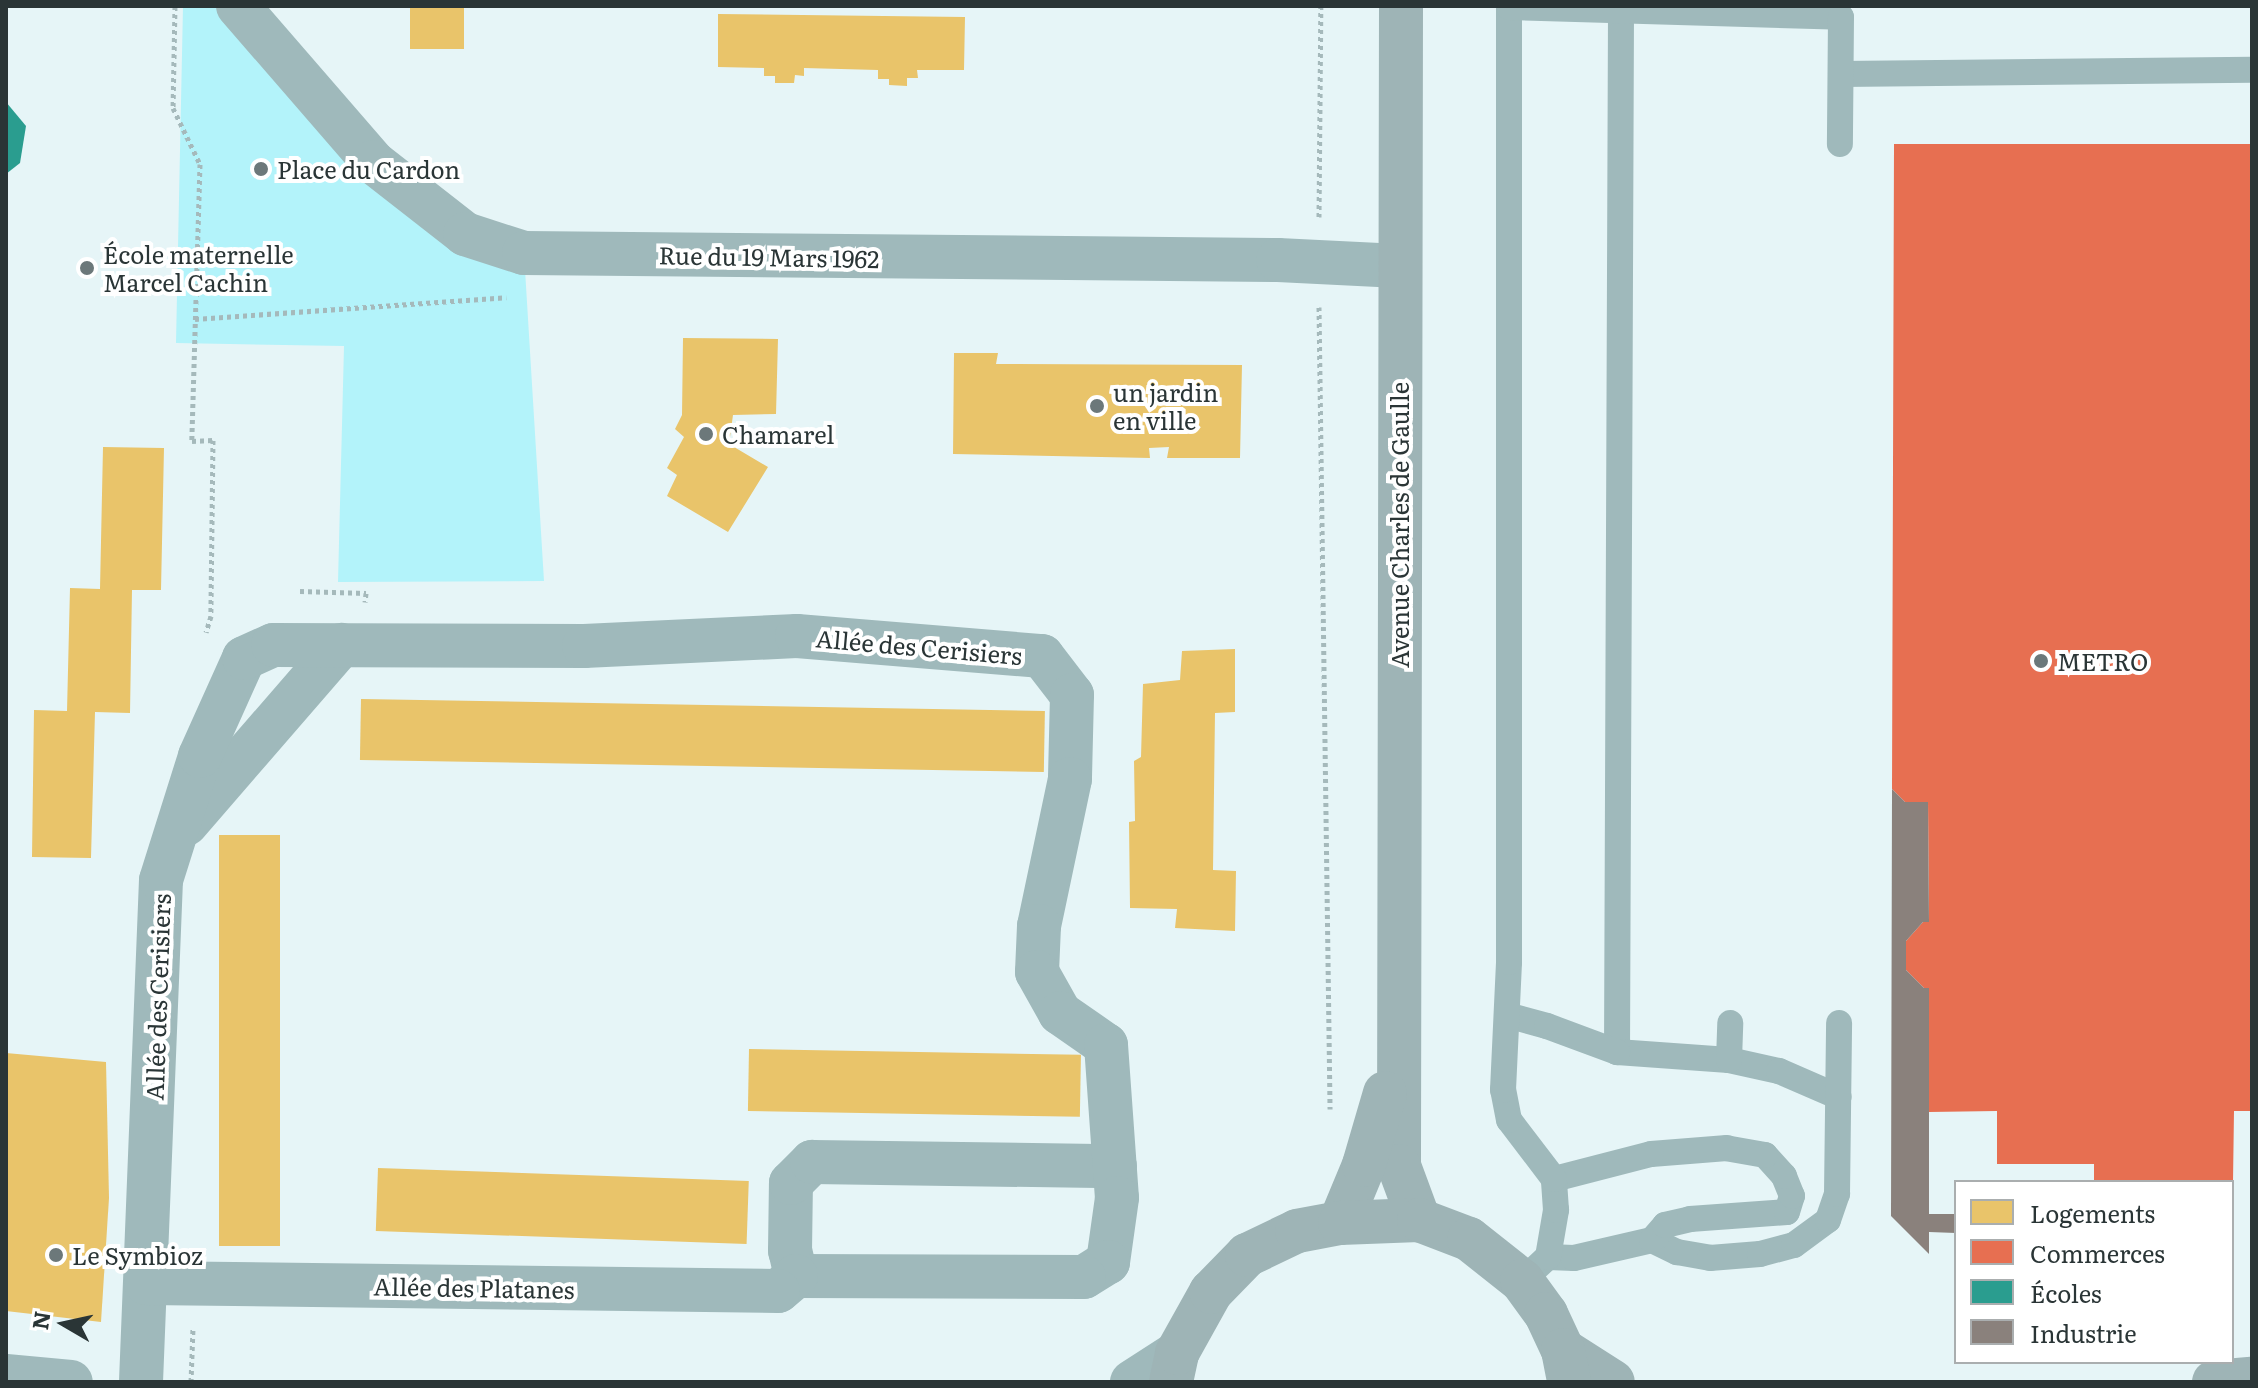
<!DOCTYPE html>
<html>
<head>
<meta charset="utf-8">
<style>
  body { margin:0 }
  #map { position:relative; width:2258px; height:1388px; overflow:hidden; background:#e6f5f7; font-family:Literata,serif }
  div>[style] { position:absolute }
  [style*='--x'] { left:calc(var(--x)*1px); top:calc(var(--y)*1px); width:calc(var(--w)*1px); rotate:calc(var(--a)*1deg) }
  .green>* { inset:0; background:#b3f3fa }
  .homes>* { inset:0; background:#e9c46a; transform-origin:0 0 }
  .shops>* { inset:0; background:#e76f51 }
  .schools>* { inset:0; background:#2a9d8f }
  .industry>* { inset:0; background:#8a817c }
  .path>* { height:5px; margin-top:-2.5px; transform-origin:0; background:repeating-linear-gradient(90deg,#a5b9bb 0 4px,transparent 0 8px) }
  .service>* { height:26px; margin:-13px; padding:0 13px; transform-origin:13px; border-radius:13px; background:#9fb9bb }
  .minor>* { height:44px; margin:-22px; padding:0 22px; transform-origin:22px; border-radius:22px; background:#9fb9bb }
  .tertiary>* { height:44px; margin:-22px; padding:0 22px; transform-origin:22px; border-radius:22px; background:#9fb9bb }
  .primary>* { height:44px; margin:-22px; padding:0 22px; transform-origin:22px; border-radius:22px; background:#9eb4b6 }
  .dots>* { width:22px; height:22px; translate:-50% -50%; box-sizing:border-box; border:4px solid #fff; border-radius:50% }
  span { translate:-50% -50%; white-space:nowrap; text-align:center; line-height:1.15; -webkit-text-stroke:8px #fff; paint-order:stroke }
  .poi-label { font-size:24px; color:#2a3536 }
  .left { translate:0 -50%; text-align:left }
  .street-label { font-size:24px; color:#2a3536 }
  .frame { position:absolute; inset:0; border:8px solid #2a3536; pointer-events:none }
  .legend { position:absolute; left:1954px; top:1180px; width:280px; height:184px; box-sizing:border-box; background:#fff; border:2px solid #aaaeaf; margin:0; padding:10px 14px; list-style:none; font-size:24px; color:#2a3536 }
  .legend li { display:flex; align-items:center; gap:16px; height:40px }
  .legend b { width:40px; border:2px solid #aaaeaf }
  .north { position:absolute; left:24px; top:1284px; width:80px; height:80px; -webkit-text-stroke:6px #fff; paint-order:stroke; rotate:279deg; font-size:22px; font-weight:700; line-height:32px; text-align:center; color:#2a3536 }
  .north::after { content:''; display:block; margin:auto; width:28px; height:36px; background:#2a3536; clip-path:polygon(50% 0,100% 100%,50% 72%,0 100%) }
</style>
</head>
<body>
<div id="map">
  <div class="green">
    <i style="clip-path:polygon(183px 6px,238px 6px,373px 162px,524px 253px,544px 581px,338px 582px,344px 346px,176px 343px)"></i>
  </div>
  <div class="homes">
    <i style="left:410px;top:6px;width:54px;height:43px"></i>
    <i style="clip-path:polygon(718px 14px,965px 17px,964px 70px,917px 70px,918px 78px,907px 78px,907px 86px,889px 85px,889px 79px,878px 79px,878px 70px,804px 68px,804px 76px,795px 75px,794px 83px,775px 83px,775px 76px,764px 76px,764px 68px,718px 67px)"></i>
    <i style="clip-path:polygon(683px 338px,778px 339px,776px 414px,733px 415px,729px 444px,768px 467px,728px 532px,667px 496px,677px 475px,667px 468px,684px 437px,675px 429px,682px 415px)"></i>
    <i style="clip-path:polygon(954px 353px,998px 353px,996px 364px,1242px 365px,1240px 458px,1167px 458px,1169px 447px,1149px 448px,1150px 458px,953px 454px)"></i>
    <i style="clip-path:polygon(103px 447px,164px 448px,161px 590px,132px 590px,130px 713px,95px 712px,91px 858px,32px 857px,34px 710px,67px 711px,70px 588px,100px 589px)"></i>
    <i style="clip-path:polygon(1235px 649px,1235px 712px,1215px 713px,1213px 870px,1236px 871px,1235px 931px,1175px 928px,1177px 909px,1130px 908px,1129px 822px,1135px 821px,1134px 761px,1141px 757px,1143px 684px,1180px 680px,1182px 651px)"></i>
    <i style="left:361px;top:699px;width:684px;height:61px;rotate:1deg"></i>
    <i style="left:219px;top:835px;width:61px;height:411px"></i>
    <i style="left:749px;top:1049px;width:332px;height:62px;rotate:1deg"></i>
    <i style="clip-path:polygon(6px 1053px,106px 1062px,109px 1198px,101px 1322px,6px 1311px)"></i>
    <i style="left:378px;top:1168px;width:371px;height:63px;rotate:2deg"></i>
  </div>
  <div class="shops">
    <i style="clip-path:polygon(1894px 144px,2252px 144px,2252px 1111px,2234px 1111px,2233px 1182px,2094px 1182px,2094px 1164px,1997px 1164px,1997px 1111px,1929px 1112px,1929px 988px,1924px 988px,1906px 970px,1906px 941px,1923px 922px,1929px 922px,1928px 802px,1905px 802px,1892px 789px)"></i>
  </div>
  <div class="schools">
    <i style="clip-path:polygon(6px 102px,26px 126px,20px 163px,6px 174px)"></i>
  </div>
  <div class="industry">
    <i style="clip-path:polygon(1892px 789px,1905px 802px,1928px 802px,1929px 922px,1923px 922px,1906px 941px,1906px 970px,1924px 988px,1929px 988px,1929px 1214px,1956px 1214px,1956px 1233px,1929px 1232px,1929px 1254px,1891px 1216px)"></i>
  </div>
  <div class="path">
    <i style="--x:175;--y:6;--w:102;--a:91.1"></i>
    <i style="--x:173;--y:108;--w:62;--a:64.3"></i>
    <i style="--x:200;--y:164;--w:277;--a:91.7"></i>
    <i style="--x:192;--y:441;--w:21;--a:-3"></i>
    <i style="--x:213;--y:440;--w:176;--a:90.7"></i>
    <i style="--x:211;--y:616;--w:17;--a:107"></i>
    <i style="--x:1319;--y:217;--w:211;--a:-89.5"></i>
    <i style="--x:1319;--y:307;--w:802;--a:89.21"></i>
    <i style="--x:195;--y:319;--w:312;--a:-4"></i>
    <i style="--x:300;--y:591;--w:66;--a:1.7"></i>
    <i style="--x:366;--y:593;--w:9;--a:96"></i>
    <i style="--x:191;--y:1382;--w:55;--a:-87.9"></i>
  </div>
  <div class="service">
    <i style="--x:1621;--y:12;--w:1040;--a:90.22"></i>
    <i style="--x:1617;--y:1052;--w:112;--a:4.1"></i>
    <i style="--x:1729;--y:1060;--w:51;--a:12.4"></i>
    <i style="--x:1779;--y:1071;--w:65;--a:23.4"></i>
    <i style="--x:1841;--y:74;--w:411;--a:-0.6"></i>
    <i style="--x:1507;--y:1015;--w:41;--a:15.4"></i>
    <i style="--x:1547;--y:1026;--w:75;--a:20.4"></i>
    <i style="--x:1729;--y:1060;--w:37;--a:-88"></i>
    <i style="--x:1652;--y:1240;--w:28;--a:26"></i>
    <i style="--x:1677;--y:1252;--w:34;--a:10"></i>
    <i style="--x:1710;--y:1258;--w:50;--a:-4.6"></i>
    <i style="--x:1760;--y:1254;--w:35;--a:-15"></i>
    <i style="--x:1794;--y:1245;--w:42;--a:-36.3"></i>
    <i style="--x:1828;--y:1220;--w:28;--a:-71"></i>
    <i style="--x:1837;--y:1194;--w:171;--a:-89.3"></i>
    <i style="--x:1548;--y:1257;--w:26;--a:2"></i>
    <i style="--x:1574;--y:1258;--w:80;--a:-13"></i>
    <i style="--x:1652;--y:1240;--w:20;--a:-49"></i>
    <i style="--x:1665;--y:1225;--w:26;--a:-13"></i>
    <i style="--x:1690;--y:1219;--w:97;--a:-4.1"></i>
    <i style="--x:1787;--y:1212;--w:17;--a:-73"></i>
    <i style="--x:1792;--y:1196;--w:22;--a:-112"></i>
    <i style="--x:1784;--y:1176;--w:28;--a:-132"></i>
    <i style="--x:1765;--y:1155;--w:39;--a:-170"></i>
    <i style="--x:1727;--y:1148;--w:76;--a:175.5"></i>
    <i style="--x:1651;--y:1154;--w:100;--a:165.5"></i>
    <i style="--x:1522;--y:1281;--w:35;--a:-43"></i>
    <i style="--x:1548;--y:1257;--w:48;--a:-80.3"></i>
    <i style="--x:1556;--y:1210;--w:31;--a:-94"></i>
    <i style="--x:1554;--y:1179;--w:74;--a:-127.3"></i>
    <i style="--x:1509;--y:1120;--w:31;--a:-101"></i>
    <i style="--x:1503;--y:1090;--w:128;--a:-87.3"></i>
    <i style="--x:1509;--y:962;--w:955;--a:-90"></i>
    <i style="--x:1509;--y:7;--w:332;--a:1.7"></i>
    <i style="--x:1841;--y:17;--w:127;--a:90.5"></i>
  </div>
  <div class="minor">
    <i style="--x:238;--y:6;--w:206;--a:49.1"></i>
    <i style="--x:373;--y:162;--w:117;--a:38"></i>
    <i style="--x:465;--y:234;--w:62;--a:17.9"></i>
    <i style="--x:524;--y:253;--w:754;--a:0.53"></i>
    <i style="--x:1278;--y:260;--w:121;--a:2.8"></i>
    <i style="--x:186;--y:824;--w:237;--a:-49.1"></i>
    <i style="--x:796;--y:1276;--w:26;--a:-103"></i>
    <i style="--x:790;--y:1251;--w:68;--a:-89.2"></i>
    <i style="--x:791;--y:1183;--w:30;--a:-45"></i>
    <i style="--x:812;--y:1162;--w:303;--a:0.8"></i>
    <i style="--x:141;--y:1382;--w:502;--a:-87.72"></i>
    <i style="--x:161;--y:880;--w:130;--a:-72.5"></i>
    <i style="--x:200;--y:756;--w:107;--a:-65.8"></i>
    <i style="--x:244;--y:658;--w:32;--a:-24"></i>
    <i style="--x:273;--y:645;--w:311;--a:0.2"></i>
    <i style="--x:584;--y:646;--w:213;--a:-2.7"></i>
    <i style="--x:797;--y:636;--w:246;--a:4.7"></i>
    <i style="--x:1042;--y:656;--w:49;--a:52.4"></i>
    <i style="--x:1072;--y:695;--w:84;--a:91.4"></i>
    <i style="--x:1070;--y:779;--w:150;--a:101.9"></i>
    <i style="--x:1039;--y:926;--w:46;--a:92.5"></i>
    <i style="--x:1037;--y:972;--w:47;--a:60.7"></i>
    <i style="--x:1060;--y:1013;--w:56;--a:34.8"></i>
    <i style="--x:1106;--y:1045;--w:153;--a:85.9"></i>
    <i style="--x:1117;--y:1198;--w:65;--a:98"></i>
    <i style="--x:1108;--y:1262;--w:28;--a:148"></i>
    <i style="--x:1084;--y:1277;--w:288;--a:-179.8"></i>
    <i style="--x:796;--y:1276;--w:23;--a:140"></i>
    <i style="--x:778;--y:1291;--w:632;--a:-179.27"></i>
  </div>
  <div class="tertiary">
    <i style="--x:6;--y:1376;--w:65;--a:5.3"></i>
    <i style="--x:1132;--y:1382;--w:54;--a:-32.8"></i>
  </div>
  <div class="primary">
    <i style="--x:1401;--y:6;--w:1160;--a:90.1"></i>
    <i style="--x:1399;--y:1166;--w:58;--a:69.7"></i>
    <i style="--x:1340;--y:1223;--w:63;--a:-67.5"></i>
    <i style="--x:1364;--y:1165;--w:75;--a:-73.7"></i>
    <i style="--x:1563;--y:1350;--w:59;--a:32.6"></i>
    <i style="--x:1171;--y:1382;--w:30;--a:-78"></i>
    <i style="--x:1177;--y:1353;--w:70;--a:-60.9"></i>
    <i style="--x:1211;--y:1292;--w:52;--a:-45.8"></i>
    <i style="--x:1247;--y:1255;--w:55;--a:-25.6"></i>
    <i style="--x:1297;--y:1231;--w:44;--a:-10.5"></i>
    <i style="--x:1340;--y:1223;--w:79;--a:-2.2"></i>
    <i style="--x:1419;--y:1220;--w:53;--a:20.8"></i>
    <i style="--x:1469;--y:1239;--w:68;--a:38.4"></i>
    <i style="--x:1522;--y:1281;--w:41;--a:54"></i>
    <i style="--x:1546;--y:1314;--w:40;--a:65"></i>
    <i style="--x:1563;--y:1350;--w:33;--a:79"></i>
    <i style="--x:2214;--y:1382;--w:38;--a:-5"></i>
  </div>
  <div class="dots">
    <i style="left:261px;top:169px;background:#6c787a"></i>
    <i style="left:87px;top:268px;background:#6c787a"></i>
    <i style="left:1097px;top:406px;background:#6c787a"></i>
    <i style="left:706px;top:434px;background:#6c787a"></i>
    <i style="left:2041px;top:661px;background:#6c787a"></i>
    <i style="left:56px;top:1255px;background:#6c787a"></i>
  </div>
  <div class="poi-label">
    <span class="left" style="left:277px;top:169px">Place du Cardon</span>
    <span class="left" style="left:103px;top:268px">École maternelle<br>Marcel Cachin</span>
    <span class="left" style="left:1113px;top:406px">un jardin<br>en ville</span>
    <span class="left" style="left:722px;top:434px">Chamarel</span>
    <span class="left" style="left:2057px;top:661px">METRO</span>
    <span class="left" style="left:72px;top:1255px">Le Symbioz</span>
  </div>
  <div class="street-label">
    <span style="left:769px;top:256px;rotate:1deg">Rue du 19 Mars 1962</span>
    <span style="left:1399px;top:525px;rotate:-90deg">Avenue Charles de Gaulle</span>
    <span style="left:919px;top:646px;rotate:5deg">Allée des Cerisiers</span>
    <span style="left:157px;top:997px;rotate:-88deg">Allée des Cerisiers</span>
    <span style="left:474px;top:1287px;rotate:1deg">Allée des Platanes</span>
  </div>
  <div class="frame"></div>
  <ul class="legend">
  <li><b style="height:22px;background:#e9c46a"></b>Logements</li>
  <li><b style="height:22px;background:#e76f51"></b>Commerces</li>
  <li><b style="height:22px;background:#2a9d8f"></b>Écoles</li>
  <li><b style="height:22px;background:#8a817c"></b>Industrie</li>
  </ul>
  <div class="north">N</div>
</div>
</body>
</html>
